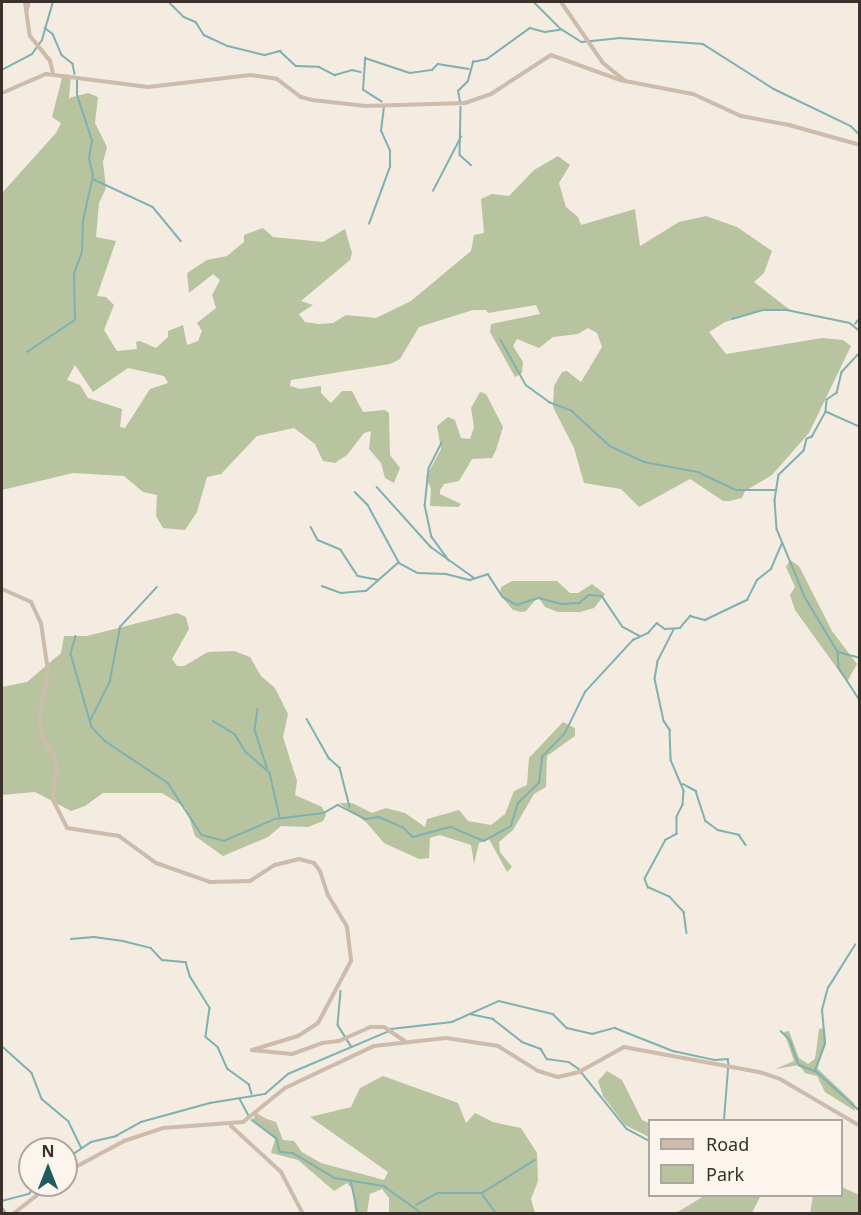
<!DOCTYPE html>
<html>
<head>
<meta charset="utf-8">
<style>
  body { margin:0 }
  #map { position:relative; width:861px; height:1215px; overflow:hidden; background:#f4ebe1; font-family:"Noto Sans",sans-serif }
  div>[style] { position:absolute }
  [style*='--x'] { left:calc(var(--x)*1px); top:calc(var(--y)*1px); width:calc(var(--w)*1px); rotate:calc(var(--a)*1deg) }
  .green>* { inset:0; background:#b8c4a0 }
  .stream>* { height:1.5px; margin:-0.75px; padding:0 0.75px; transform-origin:0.75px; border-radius:0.75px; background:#7fb0b2 }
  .minor>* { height:4px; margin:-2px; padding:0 2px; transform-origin:2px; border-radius:2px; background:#cdbbac }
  span { translate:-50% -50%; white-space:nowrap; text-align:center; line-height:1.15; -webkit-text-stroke:4.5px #fbf5ee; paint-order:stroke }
  .frame { position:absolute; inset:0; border:3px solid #3b302b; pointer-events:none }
  .legend { position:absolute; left:648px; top:1119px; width:195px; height:78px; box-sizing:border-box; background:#fbf5ee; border:2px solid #aea6a0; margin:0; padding:8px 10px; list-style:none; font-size:18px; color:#3b302b }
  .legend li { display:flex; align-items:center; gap:12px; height:30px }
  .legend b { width:30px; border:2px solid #aea6a0 }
  .north { position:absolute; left:18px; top:1137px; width:60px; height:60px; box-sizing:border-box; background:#fbf5ee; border:2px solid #aea6a0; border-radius:50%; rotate:0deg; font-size:16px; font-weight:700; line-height:24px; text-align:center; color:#3b302b }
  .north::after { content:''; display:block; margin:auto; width:21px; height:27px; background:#1f5a5e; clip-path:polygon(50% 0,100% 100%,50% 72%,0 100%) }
</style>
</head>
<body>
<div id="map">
  <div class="green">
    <i style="clip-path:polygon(evenodd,63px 74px,71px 75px,69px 98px,88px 93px,98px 97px,95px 123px,107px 147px,103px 162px,106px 188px,99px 203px,96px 237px,116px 241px,97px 296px,106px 297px,114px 305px,104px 330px,117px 351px,137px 349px,136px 342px,140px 341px,156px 348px,168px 337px,168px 331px,183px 325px,187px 345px,198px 341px,202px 331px,197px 323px,216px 308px,212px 295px,220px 280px,213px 274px,189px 293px,187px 273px,207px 260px,227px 256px,244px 242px,244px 235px,263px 228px,273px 237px,323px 242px,345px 229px,352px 253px,350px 260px,301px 301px,313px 305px,299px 314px,305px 322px,319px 324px,333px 323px,346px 315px,376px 318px,411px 301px,471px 251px,474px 235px,484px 233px,481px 199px,492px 194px,509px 196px,534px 170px,558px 156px,570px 165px,559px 183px,566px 207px,578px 217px,581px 225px,635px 209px,640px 246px,679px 222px,706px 216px,737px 227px,772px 251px,764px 273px,754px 282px,790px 310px,761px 311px,725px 322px,709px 332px,726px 354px,822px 338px,843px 340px,851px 346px,809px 433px,772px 475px,745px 491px,742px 498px,730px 501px,723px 501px,690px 479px,639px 507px,621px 489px,584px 483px,574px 448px,553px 407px,554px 386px,562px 372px,567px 371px,581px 382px,602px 347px,597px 333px,588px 328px,578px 334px,553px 337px,539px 348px,517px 339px,513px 346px,523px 362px,522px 373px,515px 377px,490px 332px,491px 324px,540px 314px,536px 305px,488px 313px,486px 310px,473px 310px,419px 327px,400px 359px,390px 364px,291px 380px,290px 386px,300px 389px,321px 386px,321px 393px,331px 403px,342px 391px,352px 391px,363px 412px,385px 410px,389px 413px,390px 455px,400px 468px,394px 483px,385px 478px,381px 463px,369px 449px,371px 431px,364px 433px,347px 455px,335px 463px,323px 461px,315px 444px,294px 428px,257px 436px,221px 474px,207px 477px,197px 512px,185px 530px,163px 528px,156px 516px,157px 495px,143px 492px,124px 476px,73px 473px,2px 490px,2px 193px,56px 133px,61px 123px,52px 117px,63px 74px,75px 365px,93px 392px,128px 368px,164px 376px,168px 383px,150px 389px,125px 428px,120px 427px,122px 409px,88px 398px,80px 385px,67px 380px,75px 365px)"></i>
    <i style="clip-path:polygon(480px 392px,486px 394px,503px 427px,496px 450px,492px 458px,472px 459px,459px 481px,444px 484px,440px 490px,440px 494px,461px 504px,458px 507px,430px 506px,431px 489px,426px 477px,441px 449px,437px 426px,448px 417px,455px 420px,461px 438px,470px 439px,474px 427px,471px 408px)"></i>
    <i style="clip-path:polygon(790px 560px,799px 566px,832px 631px,857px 664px,847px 682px,795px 610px,790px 595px,795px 587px,786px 567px)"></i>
    <i style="clip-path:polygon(512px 581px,557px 581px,570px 593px,578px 593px,592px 584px,605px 594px,594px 608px,580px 612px,558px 612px,545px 607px,538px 597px,526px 611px,521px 612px,513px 610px,500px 595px,501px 587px)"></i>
    <i style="clip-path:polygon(177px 613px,186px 617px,189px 629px,172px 659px,177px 666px,184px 666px,208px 652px,234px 651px,250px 657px,261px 676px,275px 688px,288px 714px,283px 737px,297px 781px,295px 795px,322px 807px,326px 815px,323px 821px,308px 827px,281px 826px,268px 837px,223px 856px,195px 836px,186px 808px,162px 793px,103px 793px,85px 806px,71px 811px,35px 792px,2px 795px,2px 687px,27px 682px,61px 653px,64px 636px,87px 636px)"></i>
    <i style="clip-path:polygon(563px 722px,575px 728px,575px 736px,547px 756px,546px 787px,534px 794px,513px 830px,499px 842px,500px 852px,512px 867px,507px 872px,489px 839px,479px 843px,474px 864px,471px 845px,440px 835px,430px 838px,429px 858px,419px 859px,384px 843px,366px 822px,339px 803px,352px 803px,372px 813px,386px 808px,405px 813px,425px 827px,427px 819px,459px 810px,468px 821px,491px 825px,505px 814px,514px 791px,527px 785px,529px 758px)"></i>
    <i style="clip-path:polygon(825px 1028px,826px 1044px,817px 1068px,854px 1103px,855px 1111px,825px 1092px,817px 1076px,805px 1073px,799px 1065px,775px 1069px,794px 1061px,784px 1032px,789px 1031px,799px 1058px,808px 1064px,815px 1059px,819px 1029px)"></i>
    <i style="clip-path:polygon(607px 1071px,622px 1080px,642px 1120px,649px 1123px,649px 1137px,625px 1125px,603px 1096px,598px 1081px)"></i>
    <i style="clip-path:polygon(383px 1076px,458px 1103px,466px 1123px,475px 1113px,493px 1122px,521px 1128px,537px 1153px,538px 1181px,531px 1199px,535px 1213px,389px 1213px,389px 1198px,382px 1189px,370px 1194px,367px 1213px,355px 1213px,353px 1190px,347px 1183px,334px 1191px,298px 1160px,271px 1153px,275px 1139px,252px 1119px,257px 1116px,276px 1122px,283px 1140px,294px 1141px,302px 1152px,321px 1163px,384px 1180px,388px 1172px,310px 1117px,351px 1107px,360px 1088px)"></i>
    <i style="clip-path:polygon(842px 1187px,859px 1195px,859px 1213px,810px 1213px,813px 1196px,842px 1196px)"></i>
    <i style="clip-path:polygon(704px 1196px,759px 1196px,760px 1197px,752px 1213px,676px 1213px)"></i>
  </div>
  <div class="stream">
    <i style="--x:169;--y:2;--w:21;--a:45"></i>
    <i style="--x:184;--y:17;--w:13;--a:23"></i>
    <i style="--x:196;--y:22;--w:15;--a:58"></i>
    <i style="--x:204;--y:35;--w:26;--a:25"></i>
    <i style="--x:228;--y:46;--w:38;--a:14"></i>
    <i style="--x:265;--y:55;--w:16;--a:-15"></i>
    <i style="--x:280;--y:51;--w:22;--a:43"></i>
    <i style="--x:296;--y:66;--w:23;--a:2"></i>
    <i style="--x:319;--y:67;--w:18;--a:27"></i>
    <i style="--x:335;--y:75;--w:18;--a:-16"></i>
    <i style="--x:352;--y:70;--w:9;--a:13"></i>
    <i style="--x:534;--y:2;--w:38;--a:45"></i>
    <i style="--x:561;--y:29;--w:25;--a:32"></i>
    <i style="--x:582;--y:42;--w:38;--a:-6"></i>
    <i style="--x:620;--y:38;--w:83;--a:4.1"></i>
    <i style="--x:703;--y:44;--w:84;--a:32.4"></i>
    <i style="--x:774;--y:89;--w:85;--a:25.7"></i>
    <i style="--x:851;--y:126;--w:13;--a:45"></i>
    <i style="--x:45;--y:28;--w:10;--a:37"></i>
    <i style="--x:53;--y:34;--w:23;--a:67"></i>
    <i style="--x:62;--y:55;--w:14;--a:39"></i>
    <i style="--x:73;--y:64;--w:10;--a:79"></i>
    <i style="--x:2;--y:70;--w:34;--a:-28"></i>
    <i style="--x:32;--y:54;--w:17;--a:-54"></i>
    <i style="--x:42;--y:40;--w:40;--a:-74"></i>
    <i style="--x:382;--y:102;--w:22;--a:-148"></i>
    <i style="--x:363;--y:90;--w:32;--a:-86"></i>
    <i style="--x:365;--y:58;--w:47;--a:18.4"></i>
    <i style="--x:410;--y:73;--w:22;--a:-8"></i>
    <i style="--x:432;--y:70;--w:8;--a:-45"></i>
    <i style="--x:438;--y:64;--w:31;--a:9"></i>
    <i style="--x:460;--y:102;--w:11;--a:-100"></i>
    <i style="--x:458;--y:91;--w:14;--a:-45"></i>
    <i style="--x:468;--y:81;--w:20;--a:-75"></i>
    <i style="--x:473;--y:62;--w:14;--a:-12"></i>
    <i style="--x:487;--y:59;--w:53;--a:-35.8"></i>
    <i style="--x:530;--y:28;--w:16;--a:15"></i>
    <i style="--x:545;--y:32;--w:15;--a:-8"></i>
    <i style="--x:461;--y:107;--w:48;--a:91.2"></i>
    <i style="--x:460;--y:155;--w:15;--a:42"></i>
    <i style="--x:93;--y:179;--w:66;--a:25"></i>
    <i style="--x:153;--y:207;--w:44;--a:50.5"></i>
    <i style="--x:433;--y:191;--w:61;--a:-62.6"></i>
    <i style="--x:369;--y:224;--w:61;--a:-69.8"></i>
    <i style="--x:390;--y:167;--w:16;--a:-90"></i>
    <i style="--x:390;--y:151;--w:22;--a:-114"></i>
    <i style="--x:381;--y:131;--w:24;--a:-83"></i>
    <i style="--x:732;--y:319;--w:33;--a:-16"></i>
    <i style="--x:764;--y:310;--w:23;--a:0"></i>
    <i style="--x:787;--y:310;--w:64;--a:11.7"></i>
    <i style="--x:850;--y:323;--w:13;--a:39"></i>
    <i style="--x:855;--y:324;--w:8;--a:-50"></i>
    <i style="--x:501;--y:340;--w:51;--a:60.9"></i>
    <i style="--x:526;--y:385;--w:29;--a:36"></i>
    <i style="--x:549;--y:402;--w:25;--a:21"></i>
    <i style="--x:572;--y:411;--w:52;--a:42.6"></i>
    <i style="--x:610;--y:446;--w:38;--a:25"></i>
    <i style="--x:644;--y:462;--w:55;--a:10.5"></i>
    <i style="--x:698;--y:472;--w:42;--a:25.3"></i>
    <i style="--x:736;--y:490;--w:39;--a:0"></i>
    <i style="--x:27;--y:352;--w:58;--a:-33.7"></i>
    <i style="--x:75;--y:320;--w:46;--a:-91.2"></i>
    <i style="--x:74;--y:274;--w:23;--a:-70"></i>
    <i style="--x:82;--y:252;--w:31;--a:-88"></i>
    <i style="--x:83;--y:221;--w:46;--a:-77.5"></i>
    <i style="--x:93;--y:176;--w:18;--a:-103"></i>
    <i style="--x:89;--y:158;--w:17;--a:-80"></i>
    <i style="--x:92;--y:141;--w:48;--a:-108.1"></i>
    <i style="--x:77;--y:95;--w:15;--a:-90"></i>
    <i style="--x:860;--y:353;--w:26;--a:133"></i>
    <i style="--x:842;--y:372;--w:22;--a:103"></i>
    <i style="--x:837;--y:393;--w:12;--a:145"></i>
    <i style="--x:827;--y:400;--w:12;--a:95"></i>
    <i style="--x:826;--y:412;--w:29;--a:119"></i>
    <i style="--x:812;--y:437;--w:5;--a:158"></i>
    <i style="--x:807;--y:439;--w:12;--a:104"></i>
    <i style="--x:804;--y:451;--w:35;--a:136"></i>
    <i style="--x:779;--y:475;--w:25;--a:99"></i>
    <i style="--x:775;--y:500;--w:29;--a:86"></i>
    <i style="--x:777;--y:529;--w:74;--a:67.6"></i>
    <i style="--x:805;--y:597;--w:64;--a:59"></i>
    <i style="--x:838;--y:652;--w:16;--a:86"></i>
    <i style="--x:839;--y:668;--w:38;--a:57"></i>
    <i style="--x:827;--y:412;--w:36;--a:24"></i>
    <i style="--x:442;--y:443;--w:29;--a:117"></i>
    <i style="--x:429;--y:469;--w:36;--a:96"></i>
    <i style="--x:425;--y:505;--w:33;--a:78"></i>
    <i style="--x:432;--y:537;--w:29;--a:54"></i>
    <i style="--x:377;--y:487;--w:81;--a:48"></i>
    <i style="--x:431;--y:547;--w:52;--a:35.5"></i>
    <i style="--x:355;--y:492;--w:18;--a:45"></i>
    <i style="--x:368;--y:505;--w:65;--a:61.5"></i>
    <i style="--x:311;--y:527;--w:15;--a:62"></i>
    <i style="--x:318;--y:540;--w:25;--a:23"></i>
    <i style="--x:341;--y:550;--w:31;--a:57"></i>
    <i style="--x:358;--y:576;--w:21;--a:11"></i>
    <i style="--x:399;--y:563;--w:21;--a:28"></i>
    <i style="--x:418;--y:573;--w:28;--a:2"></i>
    <i style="--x:446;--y:574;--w:25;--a:14"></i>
    <i style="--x:470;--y:580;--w:19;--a:-18"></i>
    <i style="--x:488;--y:574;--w:27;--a:57"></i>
    <i style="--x:503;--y:597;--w:16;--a:30"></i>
    <i style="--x:517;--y:605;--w:23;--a:-18"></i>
    <i style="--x:539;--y:598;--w:24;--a:15"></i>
    <i style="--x:562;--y:604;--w:17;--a:-3"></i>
    <i style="--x:579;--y:603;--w:13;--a:-39"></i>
    <i style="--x:589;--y:595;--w:13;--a:4"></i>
    <i style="--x:602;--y:596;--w:37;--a:56"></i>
    <i style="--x:623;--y:627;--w:19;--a:28"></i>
    <i style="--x:322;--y:586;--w:20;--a:20"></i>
    <i style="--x:341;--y:593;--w:25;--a:-5"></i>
    <i style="--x:366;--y:591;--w:43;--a:-41.2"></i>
    <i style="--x:674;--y:630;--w:36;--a:117"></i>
    <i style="--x:658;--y:662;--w:17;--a:100"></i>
    <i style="--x:655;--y:679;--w:43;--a:77.9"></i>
    <i style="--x:664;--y:721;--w:11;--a:56"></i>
    <i style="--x:670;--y:730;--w:30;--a:88"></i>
    <i style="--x:671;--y:760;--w:34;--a:67"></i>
    <i style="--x:684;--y:791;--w:14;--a:94"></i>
    <i style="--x:683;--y:805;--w:13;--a:117"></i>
    <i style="--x:677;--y:817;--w:17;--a:90"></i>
    <i style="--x:677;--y:834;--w:13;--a:151"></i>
    <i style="--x:666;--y:840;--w:44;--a:118.3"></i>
    <i style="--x:645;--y:879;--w:9;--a:69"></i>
    <i style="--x:648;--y:887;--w:24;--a:24"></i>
    <i style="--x:670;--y:897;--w:21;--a:47"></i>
    <i style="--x:684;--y:912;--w:21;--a:82"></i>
    <i style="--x:76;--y:636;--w:19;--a:106"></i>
    <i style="--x:71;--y:654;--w:76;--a:74"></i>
    <i style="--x:92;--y:727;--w:19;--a:47"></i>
    <i style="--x:105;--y:741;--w:76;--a:33.7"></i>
    <i style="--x:168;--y:783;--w:62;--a:56.8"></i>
    <i style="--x:202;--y:835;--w:23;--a:15"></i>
    <i style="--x:224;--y:841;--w:56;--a:-23.3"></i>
    <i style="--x:275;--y:819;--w:49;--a:-7"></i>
    <i style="--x:324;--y:813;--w:16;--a:-30"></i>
    <i style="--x:338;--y:805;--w:31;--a:27"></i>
    <i style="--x:366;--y:819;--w:13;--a:-9"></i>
    <i style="--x:379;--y:817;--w:26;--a:23"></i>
    <i style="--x:403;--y:827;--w:14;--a:45"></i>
    <i style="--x:413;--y:837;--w:39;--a:-15"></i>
    <i style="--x:451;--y:827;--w:36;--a:23"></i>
    <i style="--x:484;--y:841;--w:31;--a:-29"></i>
    <i style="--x:511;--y:826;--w:24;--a:-73"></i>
    <i style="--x:518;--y:803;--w:29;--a:-44"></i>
    <i style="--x:539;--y:783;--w:26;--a:-83"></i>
    <i style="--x:542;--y:757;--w:33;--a:-46"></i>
    <i style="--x:565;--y:733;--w:46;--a:-64"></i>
    <i style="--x:585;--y:692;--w:71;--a:-47.3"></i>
    <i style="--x:633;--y:640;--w:17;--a:-25"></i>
    <i style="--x:648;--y:633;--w:13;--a:-48"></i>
    <i style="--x:657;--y:623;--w:10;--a:37"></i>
    <i style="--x:665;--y:629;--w:15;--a:-4"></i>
    <i style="--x:680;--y:628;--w:16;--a:-50"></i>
    <i style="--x:690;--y:616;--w:16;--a:15"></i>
    <i style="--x:705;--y:620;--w:47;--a:-25.5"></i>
    <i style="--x:747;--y:600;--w:22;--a:-63"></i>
    <i style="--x:757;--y:580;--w:18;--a:-38"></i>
    <i style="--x:771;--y:569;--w:28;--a:-67"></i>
    <i style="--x:838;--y:652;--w:23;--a:15"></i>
    <i style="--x:258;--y:709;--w:21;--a:98"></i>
    <i style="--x:255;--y:730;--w:40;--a:72"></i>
    <i style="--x:307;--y:719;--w:45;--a:60.6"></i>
    <i style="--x:329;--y:758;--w:15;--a:42"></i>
    <i style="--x:340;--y:768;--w:40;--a:75.6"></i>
    <i style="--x:90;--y:721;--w:45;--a:-63.4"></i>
    <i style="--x:110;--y:681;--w:55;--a:-79.5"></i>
    <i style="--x:120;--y:627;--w:54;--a:-47.2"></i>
    <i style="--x:213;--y:721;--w:26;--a:31"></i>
    <i style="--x:235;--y:734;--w:21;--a:59"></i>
    <i style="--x:246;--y:752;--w:32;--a:41"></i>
    <i style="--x:270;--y:773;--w:45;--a:77.2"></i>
    <i style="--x:860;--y:723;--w:8;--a:90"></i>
    <i style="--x:683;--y:784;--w:15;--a:28"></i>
    <i style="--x:696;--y:791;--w:32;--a:72"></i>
    <i style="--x:706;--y:821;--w:15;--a:37"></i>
    <i style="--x:718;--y:830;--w:22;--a:13"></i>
    <i style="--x:739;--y:835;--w:12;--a:55"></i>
    <i style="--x:71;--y:939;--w:23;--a:-5"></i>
    <i style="--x:94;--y:937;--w:29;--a:8"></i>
    <i style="--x:123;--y:941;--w:29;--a:14"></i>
    <i style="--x:151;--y:948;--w:16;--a:47"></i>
    <i style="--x:162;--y:960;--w:24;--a:5"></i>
    <i style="--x:186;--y:962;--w:15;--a:74"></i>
    <i style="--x:190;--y:976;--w:38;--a:58"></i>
    <i style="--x:210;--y:1008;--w:29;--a:98"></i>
    <i style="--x:206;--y:1037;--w:16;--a:40"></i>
    <i style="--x:218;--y:1047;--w:24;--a:66"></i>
    <i style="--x:228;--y:1069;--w:26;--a:36"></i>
    <i style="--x:249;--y:1084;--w:10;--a:73"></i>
    <i style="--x:341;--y:991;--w:34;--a:95"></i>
    <i style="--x:338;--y:1025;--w:26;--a:58"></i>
    <i style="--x:470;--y:1014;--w:24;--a:12"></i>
    <i style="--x:493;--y:1019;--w:37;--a:38"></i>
    <i style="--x:522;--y:1042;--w:20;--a:20"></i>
    <i style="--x:541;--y:1049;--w:12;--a:59"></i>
    <i style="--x:547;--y:1059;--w:22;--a:8"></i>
    <i style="--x:569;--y:1062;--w:12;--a:35"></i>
    <i style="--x:391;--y:1029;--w:61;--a:-6.5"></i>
    <i style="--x:452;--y:1022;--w:51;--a:-24.1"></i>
    <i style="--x:499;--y:1001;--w:56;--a:13.5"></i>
    <i style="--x:553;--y:1014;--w:20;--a:45"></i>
    <i style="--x:567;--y:1028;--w:26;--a:13"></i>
    <i style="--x:592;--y:1034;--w:24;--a:-15"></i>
    <i style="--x:615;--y:1028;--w:62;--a:21.6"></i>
    <i style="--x:673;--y:1051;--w:43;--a:12.1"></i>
    <i style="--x:715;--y:1060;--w:13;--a:-4"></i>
    <i style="--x:728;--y:1059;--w:5;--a:79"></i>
    <i style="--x:781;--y:1031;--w:13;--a:45"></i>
    <i style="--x:790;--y:1040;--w:27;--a:70"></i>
    <i style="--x:799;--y:1065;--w:19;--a:21"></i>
    <i style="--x:817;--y:1072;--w:58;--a:42.2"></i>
    <i style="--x:2;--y:1046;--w:40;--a:42"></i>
    <i style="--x:32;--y:1073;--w:28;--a:69"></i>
    <i style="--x:42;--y:1099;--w:35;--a:40"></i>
    <i style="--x:69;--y:1122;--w:28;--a:64"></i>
    <i style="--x:815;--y:1071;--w:29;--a:-70"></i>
    <i style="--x:825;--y:1044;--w:34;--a:-95"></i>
    <i style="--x:822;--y:1010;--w:23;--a:-75"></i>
    <i style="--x:828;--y:988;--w:51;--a:-57.9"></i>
    <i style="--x:582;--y:1073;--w:72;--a:51.2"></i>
    <i style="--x:627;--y:1129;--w:26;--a:28"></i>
    <i style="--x:240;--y:1099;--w:19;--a:62"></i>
    <i style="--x:252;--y:1120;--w:31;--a:37"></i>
    <i style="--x:277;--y:1139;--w:13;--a:77"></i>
    <i style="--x:280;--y:1152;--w:13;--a:4"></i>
    <i style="--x:293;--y:1153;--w:49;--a:30.8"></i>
    <i style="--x:335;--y:1178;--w:50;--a:9.3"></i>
    <i style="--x:384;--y:1186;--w:48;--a:35.7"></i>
    <i style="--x:724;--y:1120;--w:51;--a:-85.5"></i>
    <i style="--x:66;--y:1159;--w:30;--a:-34"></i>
    <i style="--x:91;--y:1142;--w:26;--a:-13"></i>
    <i style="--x:116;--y:1136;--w:29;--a:-29"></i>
    <i style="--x:141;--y:1122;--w:72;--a:-15.4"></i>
    <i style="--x:210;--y:1103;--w:56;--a:-9.3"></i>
    <i style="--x:265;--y:1094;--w:30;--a:-41"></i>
    <i style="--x:288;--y:1074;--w:108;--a:-23"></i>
    <i style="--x:351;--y:1180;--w:35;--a:78"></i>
    <i style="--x:483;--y:1195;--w:24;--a:54"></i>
    <i style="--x:2;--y:1201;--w:28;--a:-15"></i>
    <i style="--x:29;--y:1194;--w:11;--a:-52"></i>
    <i style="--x:416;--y:1205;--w:25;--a:-29"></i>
    <i style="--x:438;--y:1193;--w:44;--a:0"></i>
    <i style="--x:482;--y:1193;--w:62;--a:-31.9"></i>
    <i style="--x:2;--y:1207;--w:9;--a:54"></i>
  </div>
  <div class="minor">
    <i style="--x:25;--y:2;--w:34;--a:82"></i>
    <i style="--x:30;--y:36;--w:32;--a:51"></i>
    <i style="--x:50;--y:61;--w:12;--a:76"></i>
    <i style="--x:561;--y:2;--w:74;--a:55.5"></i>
    <i style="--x:603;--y:63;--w:28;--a:39"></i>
    <i style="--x:27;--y:9;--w:7;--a:-74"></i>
    <i style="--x:2;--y:93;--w:48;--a:-23.4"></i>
    <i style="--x:46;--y:74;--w:103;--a:7.3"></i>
    <i style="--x:148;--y:87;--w:103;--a:-6.7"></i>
    <i style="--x:250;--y:75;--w:27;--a:8"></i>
    <i style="--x:277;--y:79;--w:30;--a:37"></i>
    <i style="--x:301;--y:97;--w:11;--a:15"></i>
    <i style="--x:312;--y:100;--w:54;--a:6.3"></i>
    <i style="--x:366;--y:106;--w:99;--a:-1.7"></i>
    <i style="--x:465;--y:103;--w:28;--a:-19"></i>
    <i style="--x:491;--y:94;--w:72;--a:-33"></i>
    <i style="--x:551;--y:55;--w:73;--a:19.9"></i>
    <i style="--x:620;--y:80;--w:74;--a:10.9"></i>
    <i style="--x:693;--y:94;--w:53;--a:24.6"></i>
    <i style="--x:741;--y:116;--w:49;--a:10.6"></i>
    <i style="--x:789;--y:125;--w:74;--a:15.7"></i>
    <i style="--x:2;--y:589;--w:32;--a:24"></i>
    <i style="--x:31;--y:602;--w:23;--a:65"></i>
    <i style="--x:41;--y:623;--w:49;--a:81.7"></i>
    <i style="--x:48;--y:671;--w:49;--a:100.6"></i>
    <i style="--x:39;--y:719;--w:21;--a:76"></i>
    <i style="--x:44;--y:739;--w:25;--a:61"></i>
    <i style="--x:56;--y:761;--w:39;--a:94"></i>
    <i style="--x:53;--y:800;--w:31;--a:63"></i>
    <i style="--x:67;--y:828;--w:53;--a:8.7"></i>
    <i style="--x:119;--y:836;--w:46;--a:36.1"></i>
    <i style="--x:156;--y:863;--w:57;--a:19.4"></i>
    <i style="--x:210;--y:882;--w:40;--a:-1.4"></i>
    <i style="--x:250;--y:881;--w:30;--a:-33"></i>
    <i style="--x:275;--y:865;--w:25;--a:-14"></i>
    <i style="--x:299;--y:859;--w:16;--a:15"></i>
    <i style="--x:314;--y:863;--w:10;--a:53"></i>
    <i style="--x:320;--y:871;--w:25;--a:72"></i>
    <i style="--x:328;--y:895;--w:37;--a:59"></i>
    <i style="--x:347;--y:927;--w:34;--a:83"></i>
    <i style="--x:351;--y:961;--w:70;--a:118"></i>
    <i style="--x:318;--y:1023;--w:24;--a:147"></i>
    <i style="--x:298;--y:1036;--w:48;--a:163.1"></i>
    <i style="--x:252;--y:1050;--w:40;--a:5.7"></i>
    <i style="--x:292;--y:1054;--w:32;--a:-20"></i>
    <i style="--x:322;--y:1043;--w:17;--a:-7"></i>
    <i style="--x:339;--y:1041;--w:35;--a:-24"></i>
    <i style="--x:371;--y:1027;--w:13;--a:0"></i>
    <i style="--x:384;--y:1027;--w:25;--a:34"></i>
    <i style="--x:256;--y:1115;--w:20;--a:30"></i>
    <i style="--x:231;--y:1126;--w:68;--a:42.6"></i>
    <i style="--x:281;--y:1172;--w:47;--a:62.4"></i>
    <i style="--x:66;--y:1172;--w:66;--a:-28.1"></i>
    <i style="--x:124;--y:1141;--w:41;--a:-18.4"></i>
    <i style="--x:163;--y:1128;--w:80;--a:-4.3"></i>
    <i style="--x:243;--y:1122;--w:54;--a:-39"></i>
    <i style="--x:285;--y:1088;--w:98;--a:-25.3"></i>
    <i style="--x:374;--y:1046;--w:72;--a:-6.3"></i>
    <i style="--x:446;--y:1038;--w:53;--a:8.7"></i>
    <i style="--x:498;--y:1046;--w:47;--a:32"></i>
    <i style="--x:538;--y:1071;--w:21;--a:17"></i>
    <i style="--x:558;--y:1077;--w:22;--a:-13"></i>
    <i style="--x:579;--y:1072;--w:51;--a:-29.1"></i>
    <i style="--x:624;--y:1047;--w:137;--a:10.5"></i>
    <i style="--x:759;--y:1072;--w:22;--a:18"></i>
    <i style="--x:780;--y:1079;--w:93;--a:30.4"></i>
    <i style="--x:13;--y:1214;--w:47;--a:-38.1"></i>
  </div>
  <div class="frame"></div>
  <ul class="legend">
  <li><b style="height:8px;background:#cdbbac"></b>Road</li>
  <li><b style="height:16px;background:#b8c4a0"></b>Park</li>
  </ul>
  <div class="north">N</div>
</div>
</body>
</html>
